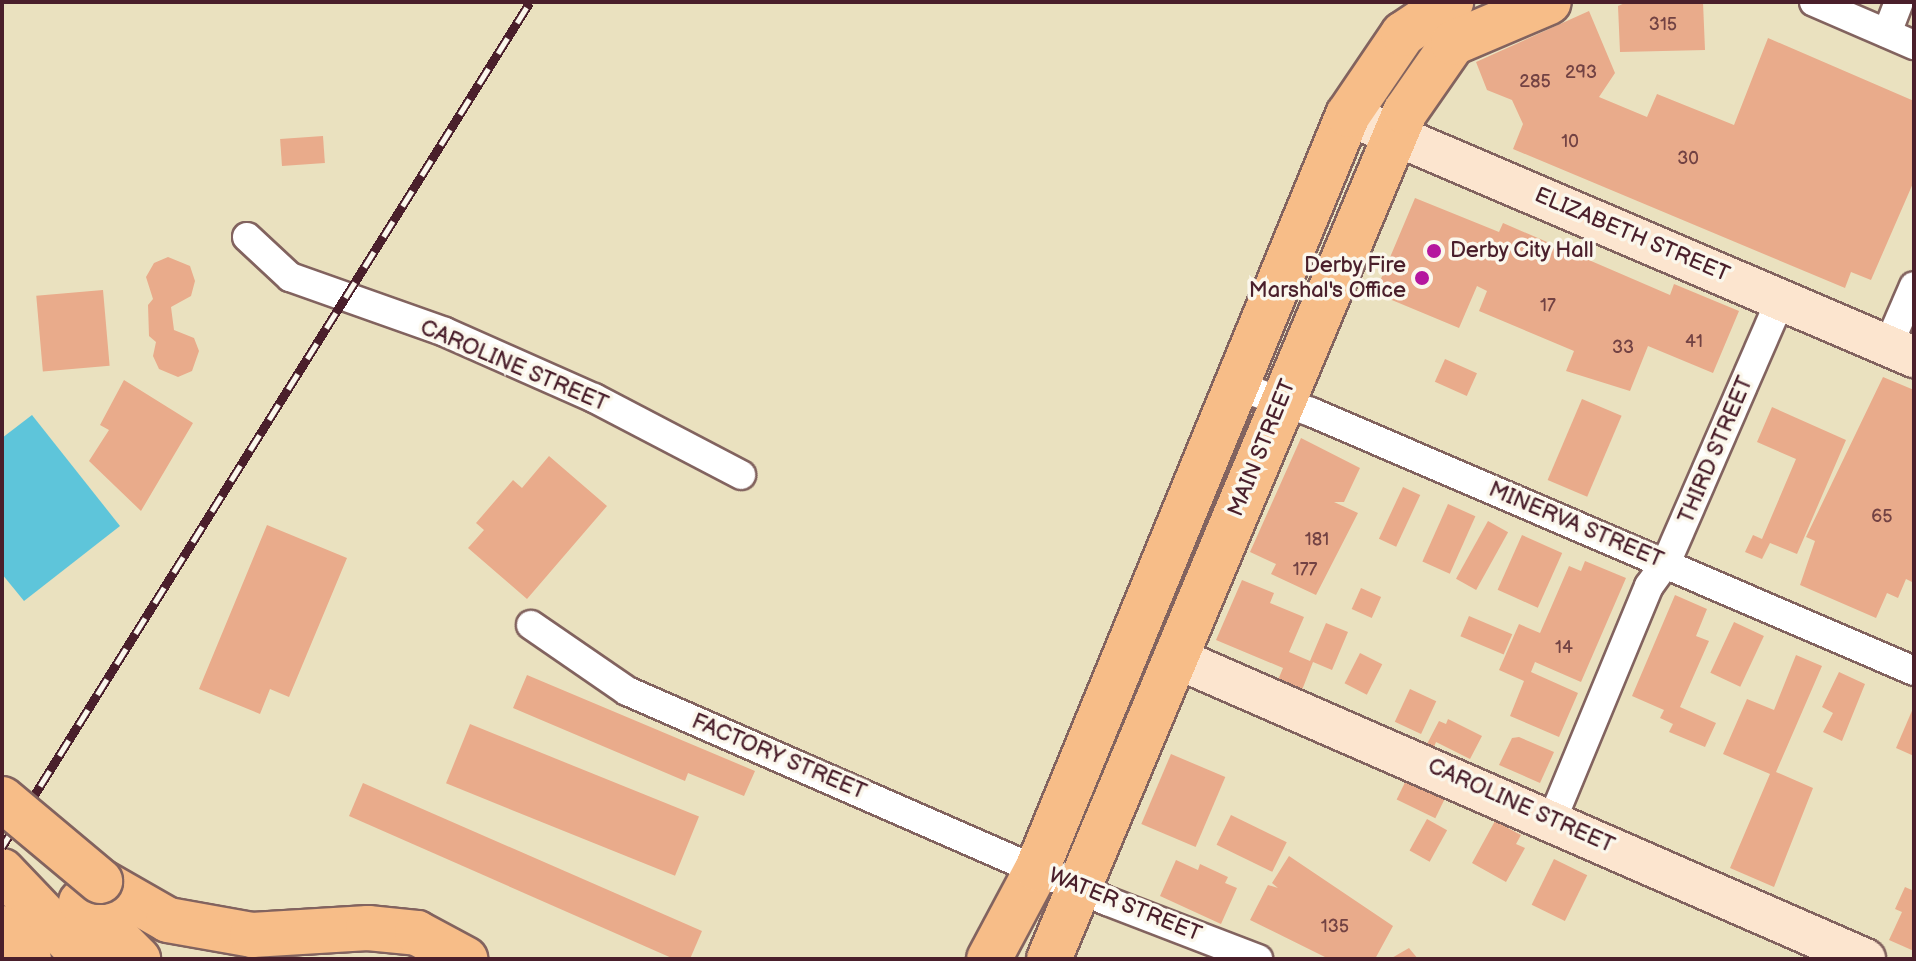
<!DOCTYPE html>
<html>
<head>
<meta charset="utf-8">
<style>
  body { margin:0 }
  #map { position:relative; width:1916px; height:961px; overflow:hidden; background:#eae1bf; font-family:"Balsamiq Sans",sans-serif }
  div>[style] { position:absolute }
  [style*='--x'] { left:calc(var(--x)*1px); top:calc(var(--y)*1px); width:calc(var(--w)*1px); rotate:calc(var(--a)*1deg) }
  .water>* { inset:0; background:#5ec5da }
  .building>* { inset:0; background:#e9ab8b; transform-origin:0 0 }
  .roads { filter:drop-shadow(2px 0 #82635f) drop-shadow(-2px 0 #82635f) drop-shadow(0 2px #82635f) drop-shadow(0 -2px #82635f) }
  .street>* { height:28px; margin:-14px; padding:0 14px; transform-origin:14px; border-radius:14px; background:#fff }
  .secondary>* { height:40px; margin:-20px; padding:0 20px; transform-origin:20px; border-radius:20px; background:#fce5cf }
  .primary>* { height:44px; margin:-22px; padding:0 22px; transform-origin:22px; border-radius:22px; background:#f7bd88 }
  .highway>* { height:44px; margin:-22px; padding:0 22px; transform-origin:22px; border-radius:22px; background:#f7bd88 }
  .rail>* { height:9px; margin-top:-4.5px; transform-origin:0; background:repeating-linear-gradient(90deg,#fbf7ec 0 18px,#4a1f2b 0 36px); box-sizing:border-box; border-block:2px solid #4a1f2b }
  .bridges { filter:drop-shadow(2px 0 #82635f) drop-shadow(-2px 0 #82635f) drop-shadow(0 2px #82635f) drop-shadow(0 -2px #82635f) }
  .highway-bridge>* { height:44px; margin:-22px; padding:0 22px; transform-origin:22px; border-radius:22px; background:#f7bd88 }
  .dots>* { width:22px; height:22px; translate:-50% -50%; box-sizing:border-box; border:4px solid #fbf7ec; border-radius:50% }
  span { translate:-50% -50%; white-space:nowrap; text-align:center; line-height:1.15; -webkit-text-stroke:7px #fbf7ec; paint-order:stroke }
  .number-label { font-size:18px; color:#724243 }
  .number-label span { -webkit-text-stroke-width:0 }
  .street-label { font-size:22px; color:#4a1f2b }
  .poi-label { font-size:22px; color:#4a1f2b }
  .left { translate:0 -50%; text-align:left }
  .right { translate:-100% -50%; text-align:right }
  .frame { position:absolute; inset:0; border:4px solid #4a1f2b; pointer-events:none }
</style>
</head>
<body>
<div id="map">
  <div class="water">
    <i style="clip-path:polygon(32px 415px,120px 526px,24px 601px,2px 574px,2px 438px)"></i>
  </div>
  <div class="building">
    <i style="clip-path:polygon(1627px 2px,1703px 2px,1705px 50px,1620px 52px,1618px 6px)"></i>
    <i style="clip-path:polygon(1589px 11px,1615px 73px,1599px 97px,1647px 117px,1657px 94px,1734px 125px,1768px 38px,1914px 101px,1914px 181px,1871px 280px,1851px 272px,1845px 288px,1513px 149px,1523px 124px,1512px 100px,1487px 90px,1476px 62px)"></i>
    <i style="left:323px;top:136px;width:27px;height:43px;rotate:86deg"></i>
    <i style="clip-path:polygon(1415px 198px,1499px 232px,1503px 223px,1670px 295px,1674px 284px,1739px 311px,1713px 373px,1648px 346px,1630px 391px,1566px 371px,1574px 351px,1479px 311px,1487px 291px,1477px 286px,1459px 328px,1375px 293px)"></i>
    <i style="clip-path:polygon(168px 257px,190px 266px,195px 281px,191px 296px,171px 307px,174px 330px,194px 338px,199px 351px,192px 371px,178px 377px,159px 369px,153px 356px,156px 342px,149px 336px,148px 305px,153px 299px,146px 277px,154px 263px)"></i>
    <i style="left:103px;top:290px;width:76px;height:67px;rotate:85deg"></i>
    <i style="left:1445px;top:359px;width:35px;height:25px;rotate:24deg"></i>
    <i style="clip-path:polygon(1883px 377px,1914px 390px,1914px 583px,1906px 579px,1898px 598px,1887px 593px,1876px 618px,1800px 585px,1815px 541px,1806px 537px)"></i>
    <i style="clip-path:polygon(124px 380px,193px 423px,141px 511px,89px 461px,109px 430px,100px 425px)"></i>
    <i style="left:1582px;top:399px;width:43px;height:88px;rotate:23deg"></i>
    <i style="clip-path:polygon(1772px 407px,1846px 440px,1797px 554px,1770px 543px,1762px 559px,1745px 552px,1753px 535px,1762px 539px,1796px 459px,1757px 442px)"></i>
    <i style="clip-path:polygon(1301px 438px,1360px 468px,1344px 502px,1334px 502px,1358px 513px,1316px 595px,1271px 574px,1276px 564px,1250px 552px)"></i>
    <i style="clip-path:polygon(549px 456px,607px 506px,527px 599px,468px 548px,484px 530px,476px 523px,513px 480px,522px 488px)"></i>
    <i style="left:1403px;top:487px;width:19px;height:57px;rotate:25deg"></i>
    <i style="left:1448px;top:504px;width:30px;height:63px;rotate:24deg"></i>
    <i style="left:1488px;top:521px;width:23px;height:66px;rotate:29deg"></i>
    <i style="clip-path:polygon(267px 525px,347px 558px,289px 697px,270px 689px,260px 714px,199px 689px)"></i>
    <i style="left:1522px;top:535px;width:44px;height:60px;rotate:24deg"></i>
    <i style="clip-path:polygon(1585px 561px,1626px 578px,1581px 682px,1535px 662px,1531px 672px,1578px 693px,1559px 737px,1510px 716px,1524px 681px,1499px 670px,1519px 624px,1540px 633px,1569px 566px,1581px 571px)"></i>
    <i style="clip-path:polygon(1242px 580px,1274px 593px,1270px 603px,1304px 617px,1289px 652px,1310px 661px,1326px 623px,1348px 632px,1332px 670px,1313px 662px,1302px 690px,1278px 680px,1283px 668px,1216px 640px)"></i>
    <i style="left:1361px;top:588px;width:22px;height:23px;rotate:24deg"></i>
    <i style="clip-path:polygon(1675px 595px,1707px 609px,1696px 636px,1709px 641px,1680px 707px,1716px 723px,1705px 747px,1669px 732px,1673px 724px,1660px 718px,1664px 710px,1632px 696px)"></i>
    <i style="left:1469px;top:616px;width:47px;height:22px;rotate:23deg"></i>
    <i style="left:1734px;top:622px;width:33px;height:56px;rotate:25deg"></i>
    <i style="left:1360px;top:653px;width:25px;height:34px;rotate:27deg"></i>
    <i style="clip-path:polygon(1796px 655px,1822px 666px,1776px 772px,1813px 788px,1774px 887px,1730px 868px,1770px 774px,1723px 754px,1747px 699px,1774px 710px)"></i>
    <i style="clip-path:polygon(1839px 672px,1865px 684px,1842px 741px,1823px 732px,1833px 713px,1822px 707px)"></i>
    <i style="clip-path:polygon(527px 675px,755px 771px,744px 796px,688px 773px,685px 781px,513px 708px)"></i>
    <i style="left:1410px;top:689px;width:29px;height:36px;rotate:25deg"></i>
    <i style="clip-path:polygon(1914px 706px,1914px 756px,1896px 748px)"></i>
    <i style="clip-path:polygon(1448px 719px,1482px 736px,1470px 759px,1436px 742px,1434px 747px,1427px 744px,1439px 721px,1446px 724px)"></i>
    <i style="left:470px;top:724px;width:247px;height:64px;rotate:22deg"></i>
    <i style="clip-path:polygon(1519px 737px,1554px 752px,1540px 783px,1499px 765px,1512px 738px)"></i>
    <i style="left:1171px;top:754px;width:59px;height:76px;rotate:23deg"></i>
    <i style="left:1412px;top:768px;width:43px;height:35px;rotate:26deg"></i>
    <i style="clip-path:polygon(363px 783px,702px 931px,690px 959px,674px 959px,349px 816px)"></i>
    <i style="left:1231px;top:815px;width:62px;height:33px;rotate:26deg"></i>
    <i style="left:1427px;top:819px;width:23px;height:36px;rotate:29deg"></i>
    <i style="clip-path:polygon(1495px 821px,1521px 835px,1516px 844px,1525px 848px,1506px 882px,1472px 863px)"></i>
    <i style="clip-path:polygon(1289px 856px,1393px 926px,1375px 959px,1329px 959px,1250px 920px,1268px 885px,1278px 888px,1272px 883px)"></i>
    <i style="left:1554px;top:859px;width:37px;height:51px;rotate:26deg"></i>
    <i style="clip-path:polygon(1176px 860px,1198px 870px,1200px 864px,1228px 877px,1225px 883px,1237px 888px,1221px 924px,1160px 896px)"></i>
    <i style="clip-path:polygon(1905px 887px,1914px 891px,1914px 951px,1889px 940px,1902px 912px,1895px 909px)"></i>
    <i style="clip-path:polygon(1409px 948px,1418px 959px,1390px 959px)"></i>
  </div>
  <div class="roads">
    <div class="street">
      <i style="--x:1814;--y:2;--w:109;--a:23.3"></i>
      <i style="--x:1887;--y:33;--w:33;--a:-69"></i>
      <i style="--x:247;--y:237;--w:59;--a:42.9"></i>
      <i style="--x:290;--y:277;--w:164;--a:19.5"></i>
      <i style="--x:445;--y:332;--w:163;--a:23.9"></i>
      <i style="--x:594;--y:398;--w:166;--a:27.6"></i>
      <i style="--x:1888;--y:346;--w:65;--a:-66.6"></i>
      <i style="--x:1235;--y:385;--w:81;--a:19.6"></i>
      <i style="--x:1311;--y:412;--w:656;--a:23.24"></i>
      <i style="--x:531;--y:625;--w:116;--a:34.5"></i>
      <i style="--x:627;--y:691;--w:524;--a:23.63"></i>
      <i style="--x:1107;--y:901;--w:162;--a:21"></i>
      <i style="--x:1552;--y:820;--w:253;--a:-67.5"></i>
      <i style="--x:1649;--y:586;--w:29;--a:-54"></i>
      <i style="--x:1666;--y:563;--w:288;--a:-66.5"></i>
    </div>
    <div class="secondary">
      <i style="--x:1348;--y:115;--w:616;--a:23.15"></i>
      <i style="--x:1176;--y:658;--w:752;--a:23.6"></i>
    </div>
    <div class="primary">
      <i style="--x:989;--y:959;--w:102;--a:-61.9"></i>
      <i style="--x:1037;--y:869;--w:816;--a:-67.59"></i>
      <i style="--x:1348;--y:115;--w:98;--a:-55.8"></i>
      <i style="--x:1403;--y:34;--w:58;--a:-33.7"></i>
      <i style="--x:1049;--y:959;--w:919;--a:-67.2"></i>
      <i style="--x:1405;--y:112;--w:84;--a:-55.2"></i>
      <i style="--x:1453;--y:43;--w:104;--a:-23.1"></i>
    </div>
    <div class="highway">
      <i style="--x:2;--y:871;--w:122;--a:46.3"></i>
      <i style="--x:100;--y:881;--w:78;--a:29.8"></i>
      <i style="--x:168;--y:920;--w:85;--a:10.1"></i>
      <i style="--x:252;--y:935;--w:116;--a:-3.5"></i>
      <i style="--x:368;--y:928;--w:49;--a:5.8"></i>
      <i style="--x:417;--y:933;--w:55;--a:28.4"></i>
      <i style="--x:81;--y:902;--w:81;--a:45"></i>
      <i style="--x:2;--y:928;--w:41;--a:48.9"></i>
    </div>
  </div>
  <div class="rail">
    <i style="--x:2;--y:847;--w:996;--a:-58"></i>
  </div>
  <div class="bridges">
    <div class="highway-bridge">
      <i style="--x:2;--y:799;--w:128;--a:39.9"></i>
    </div>
  </div>
  <div class="dots">
    <i style="left:1434px;top:251px;background:#b5179e"></i>
    <i style="left:1422px;top:278px;background:#b5179e"></i>
  </div>
  <div class="number-label">
    <span style="left:1663px;top:25px">315</span>
    <span style="left:1581px;top:73px">293</span>
    <span style="left:1535px;top:82px">285</span>
    <span style="left:1570px;top:142px">10</span>
    <span style="left:1688px;top:159px">30</span>
    <span style="left:1548px;top:306px">17</span>
    <span style="left:1694px;top:342px">41</span>
    <span style="left:1623px;top:348px">33</span>
    <span style="left:1882px;top:517px">65</span>
    <span style="left:1317px;top:540px">181</span>
    <span style="left:1305px;top:570px">177</span>
    <span style="left:1564px;top:648px">14</span>
    <span style="left:1335px;top:927px">135</span>
  </div>
  <div class="street-label">
    <span style="left:1632px;top:235px;rotate:23deg">ELIZABETH STREET</span>
    <span style="left:514px;top:366px;rotate:23deg">CAROLINE STREET</span>
    <span style="left:1262px;top:448px;rotate:-68deg">MAIN STREET</span>
    <span style="left:1716px;top:450px;rotate:-67deg">THIRD STREET</span>
    <span style="left:1576px;top:525px;rotate:23deg">MINERVA STREET</span>
    <span style="left:779px;top:757px;rotate:23deg">FACTORY STREET</span>
    <span style="left:1521px;top:806px;rotate:24deg">CAROLINE STREET</span>
    <span style="left:1125px;top:905px;rotate:22deg">WATER STREET</span>
  </div>
  <div class="poi-label">
    <span class="left" style="left:1450px;top:251px">Derby City Hall</span>
    <span class="right" style="left:1406px;top:278px">Derby Fire<br>Marshal's Office</span>
  </div>
  <div class="frame"></div>
</div>
</body>
</html>
